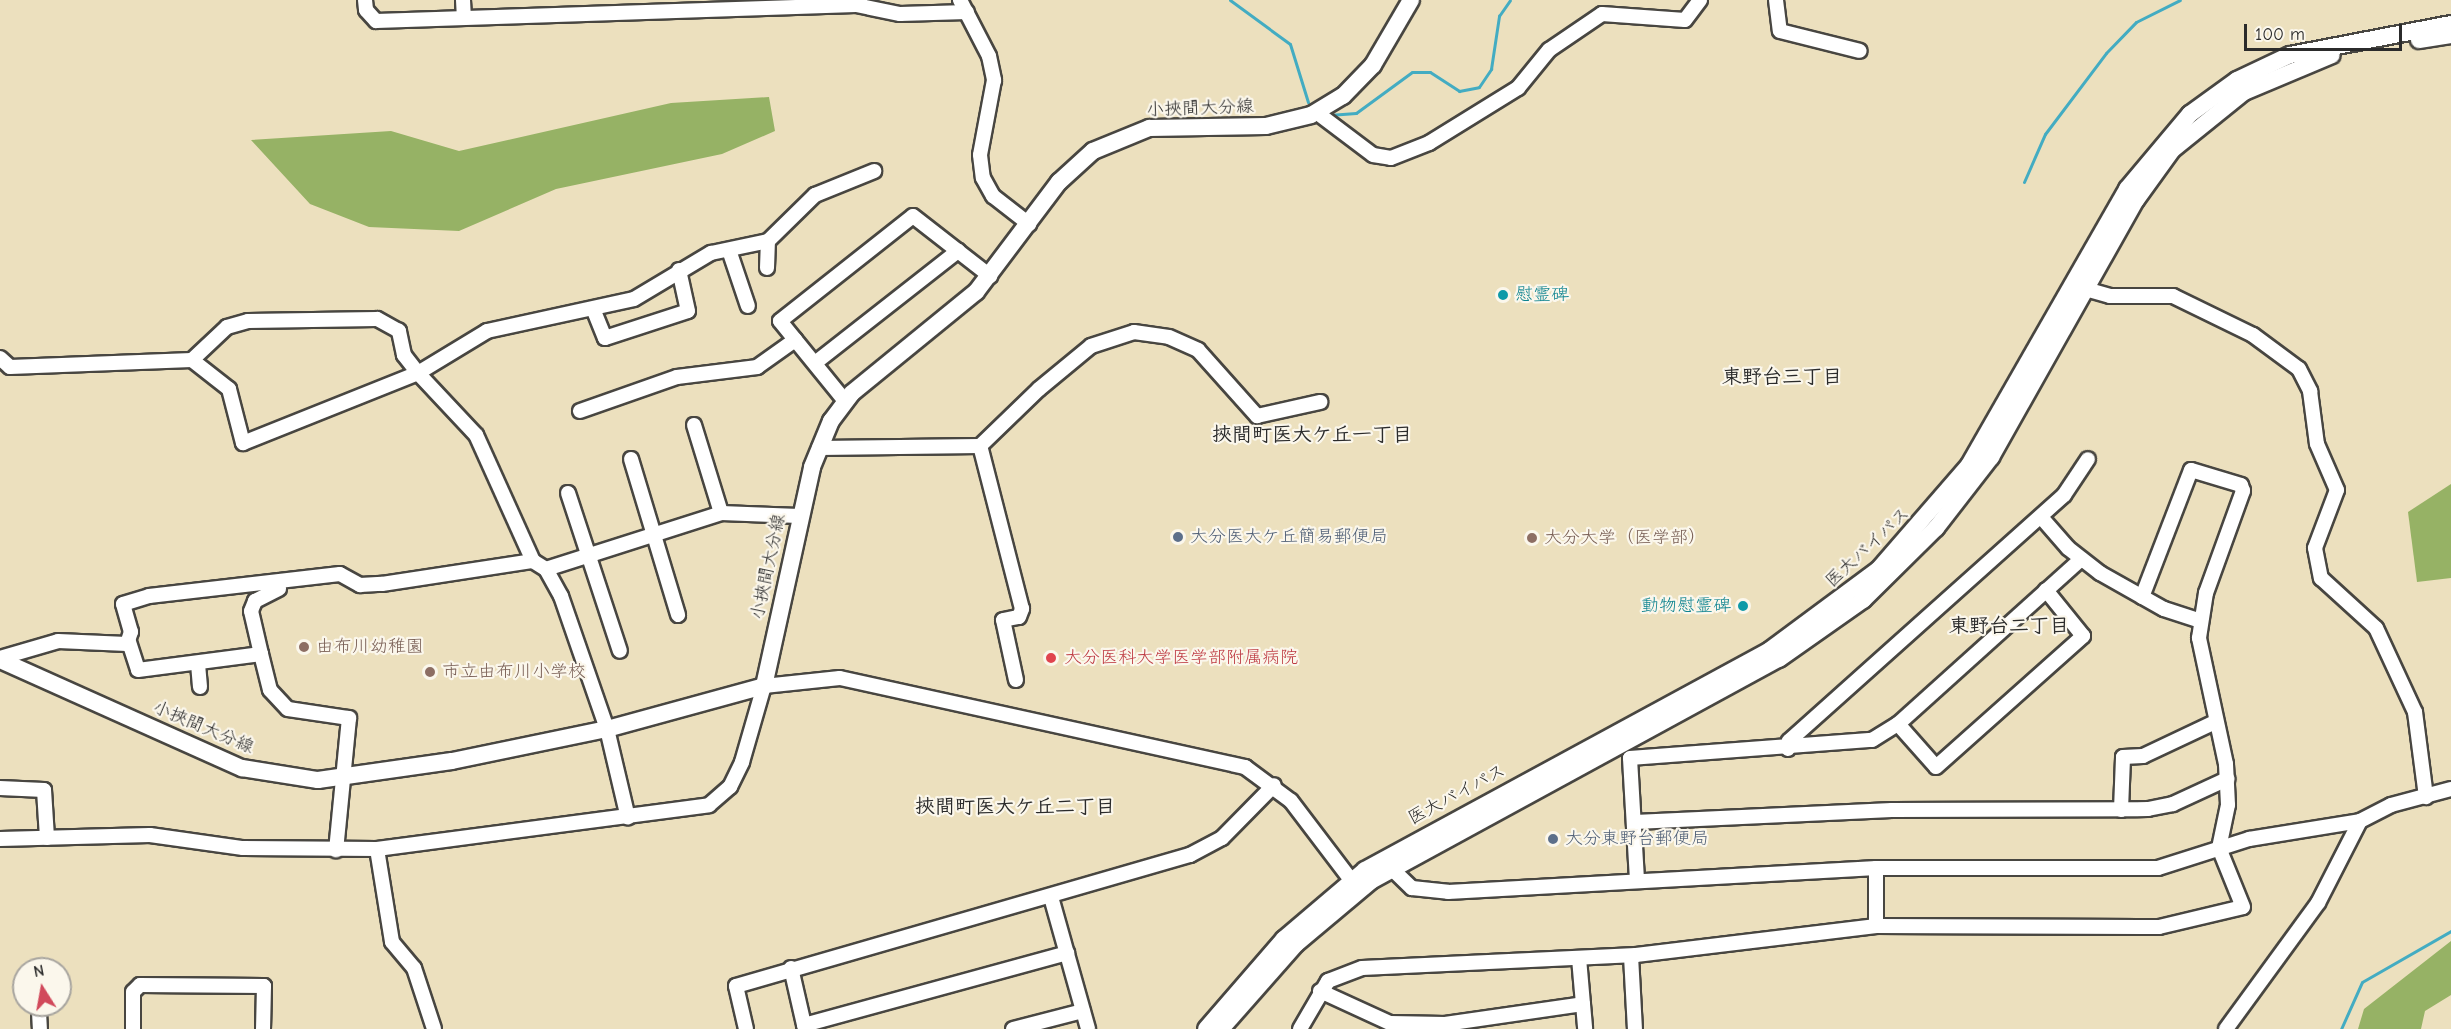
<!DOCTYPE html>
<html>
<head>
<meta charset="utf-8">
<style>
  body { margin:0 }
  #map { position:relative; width:2451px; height:1029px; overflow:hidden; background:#ece0be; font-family:"Comic Neue","Klee One",sans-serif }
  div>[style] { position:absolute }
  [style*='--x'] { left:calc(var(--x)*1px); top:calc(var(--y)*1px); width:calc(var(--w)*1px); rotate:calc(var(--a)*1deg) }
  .forest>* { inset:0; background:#96b265 }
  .stream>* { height:3px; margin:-1.5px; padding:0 1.5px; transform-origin:1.5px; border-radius:1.5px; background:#43acc2 }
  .roads { filter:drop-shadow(2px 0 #484641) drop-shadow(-2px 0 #484641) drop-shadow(0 2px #484641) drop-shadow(0 -2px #484641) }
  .minor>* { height:14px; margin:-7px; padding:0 7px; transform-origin:7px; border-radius:7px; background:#fff }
  .major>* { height:16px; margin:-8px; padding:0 8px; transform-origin:8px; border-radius:8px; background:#fff }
  .dots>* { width:16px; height:16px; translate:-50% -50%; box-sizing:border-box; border:3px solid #fbf7ec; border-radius:50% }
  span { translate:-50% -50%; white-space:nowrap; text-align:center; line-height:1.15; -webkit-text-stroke:4.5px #fbf7ec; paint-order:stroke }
  .street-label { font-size:18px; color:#2b2b2b }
  .culture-label { font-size:18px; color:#0d838f }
  .left { translate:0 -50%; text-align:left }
  .right { translate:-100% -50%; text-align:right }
  .service-label { font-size:18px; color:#4e5e75 }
  .education-label { font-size:18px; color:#785e54 }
  .health-label { font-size:18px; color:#be3a42 }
  .neighbourhood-label { font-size:20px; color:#2b2b2b; font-weight:700 }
  .north { position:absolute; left:12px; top:957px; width:60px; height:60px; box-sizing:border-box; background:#fbf7ec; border:2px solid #a8a59f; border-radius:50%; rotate:349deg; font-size:16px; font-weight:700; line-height:24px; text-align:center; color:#2b2b2b }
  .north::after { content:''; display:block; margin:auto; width:21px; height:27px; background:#d1495b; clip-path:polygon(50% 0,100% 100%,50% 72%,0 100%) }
  .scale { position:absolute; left:2244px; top:24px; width:158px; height:27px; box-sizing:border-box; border:3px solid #2b2b2b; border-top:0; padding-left:8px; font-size:18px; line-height:21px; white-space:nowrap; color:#2b2b2b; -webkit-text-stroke:4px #fbf7ec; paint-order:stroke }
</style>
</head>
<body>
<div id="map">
  <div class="forest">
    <i style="clip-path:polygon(769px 97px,775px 131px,722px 154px,556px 189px,459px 231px,369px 227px,310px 204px,251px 140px,391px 131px,459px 151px,671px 103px)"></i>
    <i style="clip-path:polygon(2451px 484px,2451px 578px,2417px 582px,2408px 512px)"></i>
    <i style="clip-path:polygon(2451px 941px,2451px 995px,2425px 1011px,2421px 1029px,2358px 1029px,2364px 1009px)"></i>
  </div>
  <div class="stream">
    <i style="--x:1230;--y:0;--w:74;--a:36.3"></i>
    <i style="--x:1290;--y:44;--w:61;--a:72.8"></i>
    <i style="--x:1329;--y:115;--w:27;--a:-4"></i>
    <i style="--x:1356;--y:113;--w:69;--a:-36.2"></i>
    <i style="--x:1412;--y:72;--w:18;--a:0"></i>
    <i style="--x:1430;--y:72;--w:35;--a:33"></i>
    <i style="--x:1459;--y:91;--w:20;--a:-11"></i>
    <i style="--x:1479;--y:87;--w:22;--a:-56"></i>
    <i style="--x:1491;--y:69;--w:54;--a:-81.4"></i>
    <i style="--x:1499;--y:16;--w:19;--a:-55"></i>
    <i style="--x:2024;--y:182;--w:52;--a:-66.4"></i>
    <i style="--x:2045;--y:134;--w:101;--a:-53"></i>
    <i style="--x:2106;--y:53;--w:43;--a:-45.9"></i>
    <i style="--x:2136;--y:22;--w:49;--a:-26.6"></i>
    <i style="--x:2341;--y:1029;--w:51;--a:-65.9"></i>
    <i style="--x:2362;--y:982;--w:103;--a:-29.8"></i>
  </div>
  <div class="roads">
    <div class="minor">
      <i style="--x:365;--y:0;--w:10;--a:84"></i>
      <i style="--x:366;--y:10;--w:15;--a:48"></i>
      <i style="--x:376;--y:21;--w:480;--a:-1.9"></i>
      <i style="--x:856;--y:5;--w:45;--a:11.6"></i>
      <i style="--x:900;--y:14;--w:67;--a:-1.7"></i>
      <i style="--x:463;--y:0;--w:17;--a:87"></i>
      <i style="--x:960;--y:0;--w:63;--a:62.6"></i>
      <i style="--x:989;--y:56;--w:25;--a:78"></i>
      <i style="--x:994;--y:80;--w:76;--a:100.6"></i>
      <i style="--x:980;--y:155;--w:23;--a:83"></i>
      <i style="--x:983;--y:178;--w:21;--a:61"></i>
      <i style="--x:993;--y:196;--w:46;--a:37.9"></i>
      <i style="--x:1776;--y:0;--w:31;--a:83"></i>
      <i style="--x:1780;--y:31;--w:82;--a:14"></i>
      <i style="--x:1316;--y:112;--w:71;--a:37"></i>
      <i style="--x:1373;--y:155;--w:18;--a:9"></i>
      <i style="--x:1391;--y:158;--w:41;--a:-21.5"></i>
      <i style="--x:1429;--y:143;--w:105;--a:-31.7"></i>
      <i style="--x:1518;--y:88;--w:49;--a:-50.8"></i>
      <i style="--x:1549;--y:50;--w:64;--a:-34.2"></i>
      <i style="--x:1602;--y:14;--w:83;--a:4.1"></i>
      <i style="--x:1685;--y:20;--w:25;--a:-53"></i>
      <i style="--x:729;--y:250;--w:59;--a:71.3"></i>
      <i style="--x:767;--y:268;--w:27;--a:-88"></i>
      <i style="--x:2089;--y:290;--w:22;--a:16"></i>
      <i style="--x:2110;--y:296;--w:63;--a:0"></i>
      <i style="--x:2173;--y:296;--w:89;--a:26"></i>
      <i style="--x:2253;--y:335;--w:57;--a:36.5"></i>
      <i style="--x:2299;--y:369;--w:25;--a:63"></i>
      <i style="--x:2310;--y:391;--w:53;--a:82.5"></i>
      <i style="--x:2317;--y:444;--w:50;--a:66.5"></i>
      <i style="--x:2337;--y:490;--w:62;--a:110.8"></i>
      <i style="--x:2315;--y:548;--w:31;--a:79"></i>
      <i style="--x:2321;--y:578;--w:74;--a:42.3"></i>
      <i style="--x:2376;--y:628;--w:93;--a:65.1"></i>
      <i style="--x:2415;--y:712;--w:86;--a:82.6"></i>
      <i style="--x:594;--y:311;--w:29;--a:68"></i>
      <i style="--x:605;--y:338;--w:87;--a:-18"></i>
      <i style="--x:688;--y:311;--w:42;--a:-102.4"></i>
      <i style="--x:0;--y:358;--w:13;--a:42"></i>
      <i style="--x:10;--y:367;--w:182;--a:-2.2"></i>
      <i style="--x:192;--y:360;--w:47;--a:38.1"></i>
      <i style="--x:229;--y:389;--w:56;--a:75.5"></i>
      <i style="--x:243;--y:443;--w:188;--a:-21.8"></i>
      <i style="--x:418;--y:373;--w:23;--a:-128"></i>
      <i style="--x:404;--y:355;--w:25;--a:-102"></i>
      <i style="--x:399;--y:331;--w:25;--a:-151"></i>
      <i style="--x:377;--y:319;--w:129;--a:179.1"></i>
      <i style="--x:248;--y:321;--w:22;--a:164"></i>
      <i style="--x:227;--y:327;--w:48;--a:136.7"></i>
      <i style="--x:815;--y:363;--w:182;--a:-38.1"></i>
      <i style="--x:845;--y:401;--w:103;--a:-129.1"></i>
      <i style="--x:780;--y:321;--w:169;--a:-38.3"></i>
      <i style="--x:913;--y:216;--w:98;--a:37.9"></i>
      <i style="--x:580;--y:411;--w:103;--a:-19.3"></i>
      <i style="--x:677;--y:377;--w:81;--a:-7.1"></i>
      <i style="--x:757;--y:367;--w:47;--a:-35.4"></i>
      <i style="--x:694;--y:425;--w:92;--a:72.9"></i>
      <i style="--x:819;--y:448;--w:161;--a:-0.7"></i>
      <i style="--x:631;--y:459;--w:163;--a:73.2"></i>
      <i style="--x:568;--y:493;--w:166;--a:71.8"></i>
      <i style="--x:2041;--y:517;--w:41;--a:48.9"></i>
      <i style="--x:2068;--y:548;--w:41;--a:38"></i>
      <i style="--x:2100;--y:573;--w:73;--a:29.4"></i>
      <i style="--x:2164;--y:609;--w:38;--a:18"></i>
      <i style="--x:533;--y:561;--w:138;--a:-114.3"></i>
      <i style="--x:476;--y:435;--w:85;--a:-133.1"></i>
      <i style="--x:418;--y:373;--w:81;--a:-31.3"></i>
      <i style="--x:487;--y:331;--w:150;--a:-12.3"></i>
      <i style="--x:634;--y:299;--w:90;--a:-30.9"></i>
      <i style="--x:711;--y:253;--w:58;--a:-11.9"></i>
      <i style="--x:768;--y:241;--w:66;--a:-44.4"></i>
      <i style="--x:815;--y:195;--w:64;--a:-22.1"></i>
      <i style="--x:546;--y:569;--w:184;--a:-17.7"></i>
      <i style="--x:721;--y:513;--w:78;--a:2.2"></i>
      <i style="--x:129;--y:642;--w:29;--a:72"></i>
      <i style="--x:138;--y:670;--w:124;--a:-7.4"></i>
      <i style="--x:261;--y:654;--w:37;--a:76"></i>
      <i style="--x:270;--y:690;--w:26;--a:47"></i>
      <i style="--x:288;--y:709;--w:62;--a:8.4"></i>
      <i style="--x:349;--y:718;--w:133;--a:95.6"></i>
      <i style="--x:261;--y:654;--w:44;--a:-103.1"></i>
      <i style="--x:251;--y:611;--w:11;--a:-68"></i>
      <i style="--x:255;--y:601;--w:27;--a:-27"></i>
      <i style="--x:0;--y:658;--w:60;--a:-16.3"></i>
      <i style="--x:58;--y:641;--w:69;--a:2.5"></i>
      <i style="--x:127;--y:644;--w:13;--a:-72"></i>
      <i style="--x:131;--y:632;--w:29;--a:-106"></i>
      <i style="--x:123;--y:604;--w:27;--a:-17"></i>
      <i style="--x:149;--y:596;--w:192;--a:-6.6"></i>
      <i style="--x:340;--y:574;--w:23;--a:29"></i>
      <i style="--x:360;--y:585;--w:22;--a:-3"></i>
      <i style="--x:382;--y:584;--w:153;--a:-8.7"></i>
      <i style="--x:533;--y:561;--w:15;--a:32"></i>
      <i style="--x:546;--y:569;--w:31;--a:61"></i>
      <i style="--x:561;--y:596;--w:141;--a:70.9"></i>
      <i style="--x:607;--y:729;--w:91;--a:76.7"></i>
      <i style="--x:198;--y:664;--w:23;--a:85"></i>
      <i style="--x:1016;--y:680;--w:61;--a:-102.2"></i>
      <i style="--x:1003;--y:620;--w:16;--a:-11"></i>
      <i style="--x:1019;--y:617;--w:9;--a:-69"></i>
      <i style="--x:1022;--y:609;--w:168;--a:-104.4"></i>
      <i style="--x:980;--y:446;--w:82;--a:-44"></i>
      <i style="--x:1039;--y:389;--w:67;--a:-39.6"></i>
      <i style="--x:1091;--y:346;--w:45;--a:-18"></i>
      <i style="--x:1134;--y:332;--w:35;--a:8"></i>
      <i style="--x:1169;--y:337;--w:32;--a:24"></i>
      <i style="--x:1198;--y:350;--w:89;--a:48.2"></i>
      <i style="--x:1257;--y:416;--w:65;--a:-12.5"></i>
      <i style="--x:1898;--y:724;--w:57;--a:48.5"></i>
      <i style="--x:1936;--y:767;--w:197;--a:-41.7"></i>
      <i style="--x:2083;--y:636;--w:59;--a:-128.8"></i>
      <i style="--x:1788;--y:749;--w:8;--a:-83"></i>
      <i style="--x:1789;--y:741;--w:369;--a:-41.8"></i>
      <i style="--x:2064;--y:495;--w:43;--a:-56.3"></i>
      <i style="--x:0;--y:788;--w:44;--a:2.6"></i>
      <i style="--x:44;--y:790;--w:48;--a:86.4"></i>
      <i style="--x:2121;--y:810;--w:53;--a:-87.8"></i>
      <i style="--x:2123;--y:757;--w:20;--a:-3"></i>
      <i style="--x:2143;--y:756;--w:80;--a:-25.3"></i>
      <i style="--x:1635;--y:822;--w:257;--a:-2.7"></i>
      <i style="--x:1892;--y:810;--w:256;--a:-0.2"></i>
      <i style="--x:2148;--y:809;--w:25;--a:-11"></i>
      <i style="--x:2173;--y:804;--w:60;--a:-24.8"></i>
      <i style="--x:0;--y:839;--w:150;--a:-1.5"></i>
      <i style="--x:150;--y:835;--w:94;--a:8"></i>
      <i style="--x:243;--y:848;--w:134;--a:0.4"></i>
      <i style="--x:377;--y:849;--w:335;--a:-7.5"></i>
      <i style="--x:709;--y:805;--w:28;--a:-41"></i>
      <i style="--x:730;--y:787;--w:28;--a:-64"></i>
      <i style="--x:742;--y:762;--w:79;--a:-73.9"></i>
      <i style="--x:764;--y:686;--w:76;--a:-6"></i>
      <i style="--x:840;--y:678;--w:415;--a:12.4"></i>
      <i style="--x:1245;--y:767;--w:57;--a:36.5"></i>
      <i style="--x:1291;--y:801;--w:109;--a:52.8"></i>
      <i style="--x:377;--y:849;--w:94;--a:80.8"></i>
      <i style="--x:392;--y:942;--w:34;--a:50"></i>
      <i style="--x:414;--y:968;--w:64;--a:71.8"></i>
      <i style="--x:1391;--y:868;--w:29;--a:44"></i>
      <i style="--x:1412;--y:888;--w:36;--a:6"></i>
      <i style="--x:1448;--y:892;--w:429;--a:-3.2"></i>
      <i style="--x:1876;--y:868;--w:282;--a:0"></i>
      <i style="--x:2158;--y:868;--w:96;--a:-17.7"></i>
      <i style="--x:2249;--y:839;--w:112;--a:-9.2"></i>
      <i style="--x:1637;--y:880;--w:122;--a:-93.3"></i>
      <i style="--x:1630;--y:758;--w:243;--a:-4.3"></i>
      <i style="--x:1872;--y:740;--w:31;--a:-32"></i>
      <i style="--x:1898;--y:724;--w:245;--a:-42"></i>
      <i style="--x:1051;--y:897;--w:137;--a:74.3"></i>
      <i style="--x:1876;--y:926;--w:58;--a:-90"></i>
      <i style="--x:1631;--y:956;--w:73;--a:86.9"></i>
      <i style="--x:791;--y:968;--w:63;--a:77.1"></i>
      <i style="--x:1320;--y:991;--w:77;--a:24.6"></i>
      <i style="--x:1390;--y:1023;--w:55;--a:1"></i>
      <i style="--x:1445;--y:1024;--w:139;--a:-8.2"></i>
      <i style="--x:1583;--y:1004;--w:46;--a:-95"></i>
      <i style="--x:1583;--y:1004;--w:25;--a:85"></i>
      <i style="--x:39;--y:1012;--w:17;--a:87"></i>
      <i style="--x:804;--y:1025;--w:273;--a:-15.3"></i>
      <i style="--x:133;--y:1029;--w:37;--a:-90"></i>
      <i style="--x:133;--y:992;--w:10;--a:-45"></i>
      <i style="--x:140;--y:985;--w:124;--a:0.5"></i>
      <i style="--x:264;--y:986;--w:43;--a:91.3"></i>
      <i style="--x:746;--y:1029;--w:44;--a:-103.1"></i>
      <i style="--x:736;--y:986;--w:473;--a:-16.1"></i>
      <i style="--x:1190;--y:855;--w:36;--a:-28"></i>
      <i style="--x:1222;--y:838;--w:74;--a:-45.5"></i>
      <i style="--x:1013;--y:1029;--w:72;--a:-14.4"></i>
      <i style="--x:1300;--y:1029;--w:56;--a:-59.7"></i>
      <i style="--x:1328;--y:981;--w:36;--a:-21"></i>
      <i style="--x:1362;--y:968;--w:274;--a:-2.7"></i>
      <i style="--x:1636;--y:955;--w:242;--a:-6.9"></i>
      <i style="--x:1876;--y:926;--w:283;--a:0.2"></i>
      <i style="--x:2159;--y:927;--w:86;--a:-13.4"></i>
      <i style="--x:2243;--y:907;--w:64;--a:-112.1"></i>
      <i style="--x:2219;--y:848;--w:44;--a:-78.2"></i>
      <i style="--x:2228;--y:805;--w:41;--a:-92.8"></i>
      <i style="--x:2226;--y:764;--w:129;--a:-102.1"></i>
      <i style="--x:2199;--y:638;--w:46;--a:-81.2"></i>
      <i style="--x:2206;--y:593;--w:109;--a:-70.1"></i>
      <i style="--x:2243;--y:491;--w:6;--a:-108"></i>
      <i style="--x:2241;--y:485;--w:52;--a:-163.3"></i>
      <i style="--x:2191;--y:470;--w:136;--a:111.1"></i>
      <i style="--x:2226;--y:1029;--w:156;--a:-53.9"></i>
      <i style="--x:2318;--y:903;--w:92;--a:-62.9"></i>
      <i style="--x:2360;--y:821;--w:35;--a:-27"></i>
      <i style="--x:2391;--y:805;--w:62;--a:-14.9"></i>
    </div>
    <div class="major">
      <i style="--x:2419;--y:40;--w:32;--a:-9"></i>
      <i style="--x:0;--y:660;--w:265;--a:24.1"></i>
      <i style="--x:242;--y:768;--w:77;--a:9"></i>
      <i style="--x:318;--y:780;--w:135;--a:-8.1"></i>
      <i style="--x:452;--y:761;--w:158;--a:-11.7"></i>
      <i style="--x:607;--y:729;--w:163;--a:-15.3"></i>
      <i style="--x:764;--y:686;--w:224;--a:-77.6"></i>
      <i style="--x:812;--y:467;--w:50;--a:-67.6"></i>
      <i style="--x:831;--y:421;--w:35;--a:-53"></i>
      <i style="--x:852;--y:393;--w:160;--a:-39.2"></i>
      <i style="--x:976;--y:292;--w:138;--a:-53"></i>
      <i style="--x:1059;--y:182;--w:46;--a:-42.4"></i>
      <i style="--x:1093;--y:151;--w:61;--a:-22.3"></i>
      <i style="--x:1149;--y:128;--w:117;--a:-1"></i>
      <i style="--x:1266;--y:126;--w:46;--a:-13.7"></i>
      <i style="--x:1311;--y:115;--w:37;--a:-31"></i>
      <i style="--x:1343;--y:96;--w:43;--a:-45.9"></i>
      <i style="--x:1373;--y:65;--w:75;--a:-59.7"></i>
      <i style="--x:1206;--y:1029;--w:119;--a:-49.1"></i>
      <i style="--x:1284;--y:939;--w:106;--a:-40.4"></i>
      <i style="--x:1365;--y:870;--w:461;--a:-28.5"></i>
      <i style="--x:1770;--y:650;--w:136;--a:-36.6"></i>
      <i style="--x:1879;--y:569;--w:138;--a:-49.1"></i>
      <i style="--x:1969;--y:465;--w:318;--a:-60.2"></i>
      <i style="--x:2127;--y:189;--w:98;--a:-50"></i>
      <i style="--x:2190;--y:114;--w:58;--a:-35.9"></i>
      <i style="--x:2237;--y:80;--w:59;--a:-25.3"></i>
      <i style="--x:2290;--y:55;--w:164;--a:-10.9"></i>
      <i style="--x:1221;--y:1029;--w:113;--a:-48.6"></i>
      <i style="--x:1296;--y:944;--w:98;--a:-40"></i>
      <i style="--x:1371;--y:881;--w:464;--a:-28.6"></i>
      <i style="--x:1779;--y:659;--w:103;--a:-35.1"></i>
      <i style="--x:1863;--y:600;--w:103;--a:-44.6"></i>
      <i style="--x:1936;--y:528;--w:90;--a:-52.2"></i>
      <i style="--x:1991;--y:457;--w:295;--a:-60.6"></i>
      <i style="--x:2136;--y:200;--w:62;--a:-54.2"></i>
      <i style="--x:2172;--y:150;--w:92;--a:-38.9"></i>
      <i style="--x:2244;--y:92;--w:95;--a:-22.8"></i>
    </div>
  </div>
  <div class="dots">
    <i style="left:1503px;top:295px;background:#0f9aa8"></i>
    <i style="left:1178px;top:537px;background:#5c6f8a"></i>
    <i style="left:1532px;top:538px;background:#8d6e63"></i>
    <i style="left:1743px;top:606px;background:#0f9aa8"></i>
    <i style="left:304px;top:647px;background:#8d6e63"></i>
    <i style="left:1051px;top:658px;background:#e0444e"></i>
    <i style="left:430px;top:672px;background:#8d6e63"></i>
    <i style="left:1553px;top:839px;background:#5c6f8a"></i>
  </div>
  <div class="street-label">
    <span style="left:1200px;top:109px;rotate:-2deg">小挾間大分線</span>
    <span style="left:1868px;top:548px;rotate:-43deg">医大バイパス</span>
    <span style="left:769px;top:567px;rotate:-78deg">小挾間大分線</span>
    <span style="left:203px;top:728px;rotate:23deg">小挾間大分線</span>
    <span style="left:1457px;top:795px;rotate:-28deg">医大バイパス</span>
  </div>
  <div class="culture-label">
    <span class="left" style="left:1515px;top:295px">慰霊碑</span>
    <span class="right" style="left:1731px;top:606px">動物慰霊碑</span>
  </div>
  <div class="service-label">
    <span class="left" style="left:1190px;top:537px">大分医大ケ丘簡易郵便局</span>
    <span class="left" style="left:1565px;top:839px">大分東野台郵便局</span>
  </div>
  <div class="education-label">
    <span class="left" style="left:1544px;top:538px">大分大学（医学部）</span>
    <span class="left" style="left:316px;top:647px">由布川幼稚園</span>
    <span class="left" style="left:442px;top:672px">市立由布川小学校</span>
  </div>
  <div class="health-label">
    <span class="left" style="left:1064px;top:658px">大分医科大学医学部附属病院</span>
  </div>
  <div class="neighbourhood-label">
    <span style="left:1782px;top:376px">東野台三丁目</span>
    <span style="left:1312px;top:434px">挾間町医大ケ丘一丁目</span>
    <span style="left:2009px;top:625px">東野台二丁目</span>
    <span style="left:1015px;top:806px">挾間町医大ケ丘二丁目</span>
  </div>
  <div class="north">N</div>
  <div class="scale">100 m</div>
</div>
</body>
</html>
